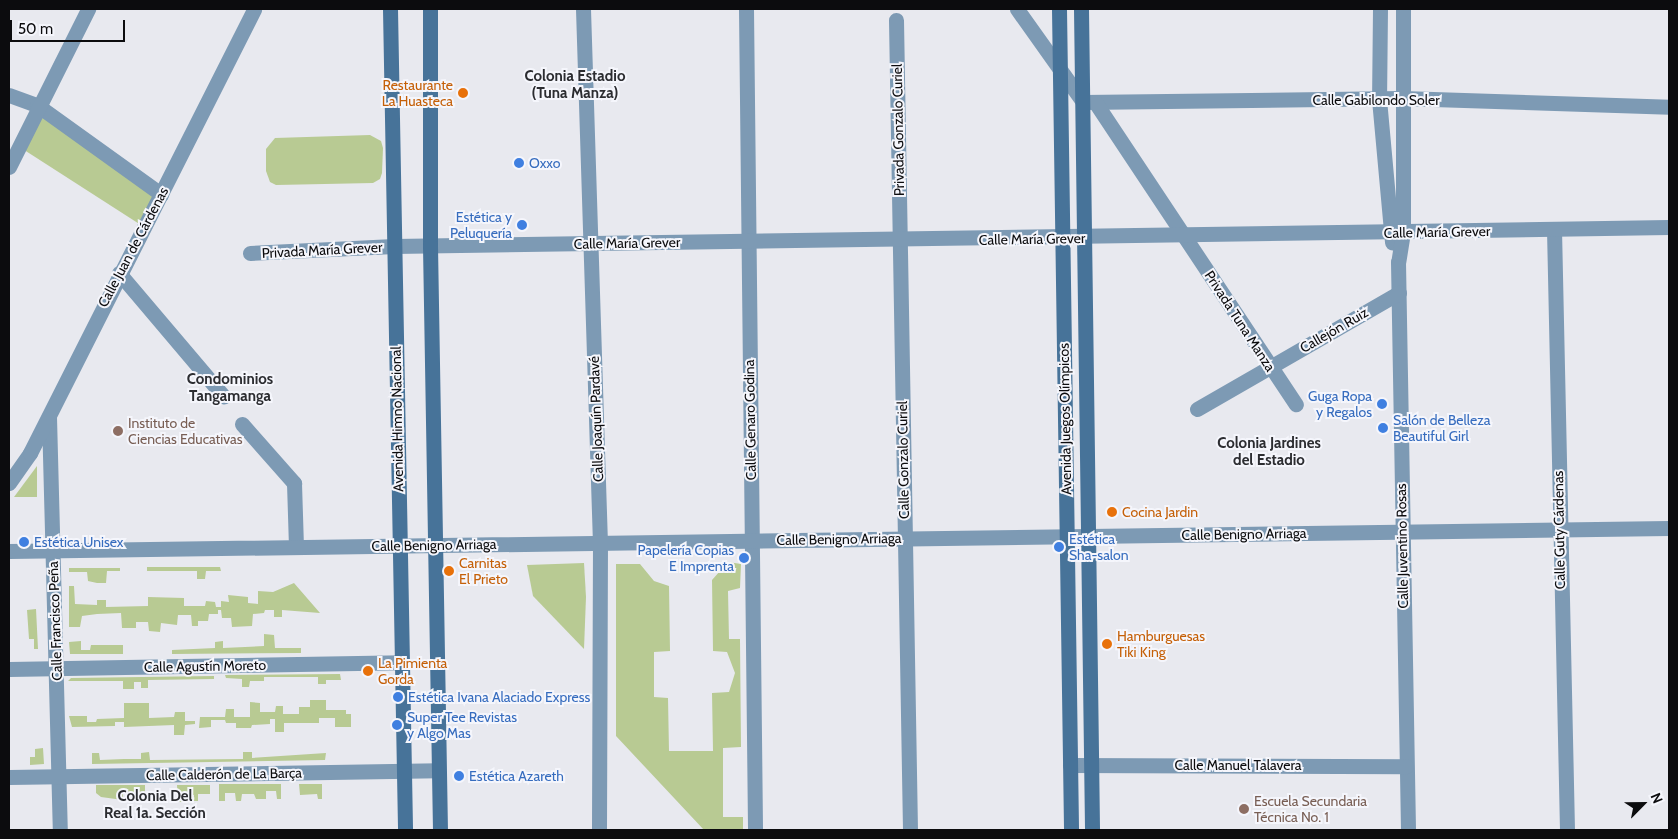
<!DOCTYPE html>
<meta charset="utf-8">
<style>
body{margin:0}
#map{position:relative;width:1678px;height:839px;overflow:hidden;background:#e8e9ef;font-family:Cabin,sans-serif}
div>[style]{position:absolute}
.green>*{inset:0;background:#b8ca93}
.street>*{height:15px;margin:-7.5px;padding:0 7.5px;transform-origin:7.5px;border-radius:7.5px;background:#7d9ab4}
.secondary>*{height:15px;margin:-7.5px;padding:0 7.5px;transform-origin:7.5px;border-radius:7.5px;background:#477399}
.dots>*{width:14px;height:14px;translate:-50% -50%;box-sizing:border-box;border:2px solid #f5f6fc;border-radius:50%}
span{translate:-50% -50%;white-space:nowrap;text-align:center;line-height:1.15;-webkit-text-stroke:4px #f5f6fc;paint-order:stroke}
.food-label{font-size:14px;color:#c56008}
.right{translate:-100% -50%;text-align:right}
.left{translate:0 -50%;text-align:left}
.street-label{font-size:14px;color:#0c0c0e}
.shop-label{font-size:14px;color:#366cbe}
.education-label{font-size:14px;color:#785e54}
.neighbourhood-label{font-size:15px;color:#2c2d31;font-weight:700}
.frame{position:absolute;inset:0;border:10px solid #0c0c0e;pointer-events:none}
.north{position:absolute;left:1618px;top:779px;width:50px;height:50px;-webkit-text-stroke:4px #f5f6fc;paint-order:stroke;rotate:67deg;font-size:14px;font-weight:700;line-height:20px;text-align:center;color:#0c0c0e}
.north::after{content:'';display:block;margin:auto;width:18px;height:22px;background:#0c0c0e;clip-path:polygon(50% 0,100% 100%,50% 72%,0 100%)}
.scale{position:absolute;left:10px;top:20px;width:115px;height:22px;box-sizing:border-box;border:2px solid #0c0c0e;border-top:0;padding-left:6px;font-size:15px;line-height:18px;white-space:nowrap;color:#0c0c0e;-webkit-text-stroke:4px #f5f6fc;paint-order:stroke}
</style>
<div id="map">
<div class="green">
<i style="clip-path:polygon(37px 105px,161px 194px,144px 227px,18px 146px)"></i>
<i style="clip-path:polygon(370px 135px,381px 141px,383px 148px,382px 173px,380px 179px,373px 183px,276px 185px,270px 182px,266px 171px,266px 149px,275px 138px)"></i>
<i style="clip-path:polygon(37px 466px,37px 497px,14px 497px)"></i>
<i style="clip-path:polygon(728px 562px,741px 564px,740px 588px,728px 591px,729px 639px,740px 639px,741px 747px,723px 748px,723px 817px,743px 817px,743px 830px,704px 830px,616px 736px,616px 564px,640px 564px,654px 581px,669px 586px,670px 651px,654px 652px,654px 697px,668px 698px,669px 751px,713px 751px,712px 693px,729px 692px,735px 673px,727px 652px,713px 651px,712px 580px)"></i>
<i style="clip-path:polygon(584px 563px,586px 597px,584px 649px,533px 596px,527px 565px)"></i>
<i style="clip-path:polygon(147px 567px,220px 567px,221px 571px,206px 571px,205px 579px,197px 579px,197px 571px,147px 571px)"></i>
<i style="clip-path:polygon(69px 568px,120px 568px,120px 571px,107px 571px,106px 583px,97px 583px,88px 581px,87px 572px,69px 572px)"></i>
<i style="clip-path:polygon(294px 583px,320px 613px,282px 610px,282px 617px,274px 617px,274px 610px,265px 610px,264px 613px,253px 614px,252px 626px,232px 627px,231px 618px,222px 618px,221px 610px,218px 610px,218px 614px,209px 614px,208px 621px,198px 621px,198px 626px,192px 626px,191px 615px,178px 615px,177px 625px,161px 623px,160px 632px,149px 631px,148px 622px,136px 622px,136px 628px,122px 628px,121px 613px,97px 614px,82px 616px,80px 627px,69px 627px,69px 586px,74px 586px,75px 604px,97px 605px,97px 600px,106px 600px,106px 607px,148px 606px,148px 597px,184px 598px,184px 606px,205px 606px,206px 601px,215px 602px,216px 607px,221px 607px,221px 601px,229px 602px,228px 595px,248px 597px,248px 603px,258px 604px,258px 591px,273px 592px)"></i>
<i style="clip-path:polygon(36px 609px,38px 649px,34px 649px,34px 639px,29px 639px,27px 610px)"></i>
<i style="clip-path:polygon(264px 634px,274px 635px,275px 648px,301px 648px,301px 653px,172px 654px,172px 650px,215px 648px,215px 642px,223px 641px,223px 648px,264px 646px)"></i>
<i style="clip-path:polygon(81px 641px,81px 650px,90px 650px,91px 645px,123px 645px,123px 654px,70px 654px,69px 642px)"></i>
<i style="clip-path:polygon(340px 674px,341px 680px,326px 680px,326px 684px,318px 684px,318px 677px,264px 677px,264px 681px,250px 681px,249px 687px,242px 687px,242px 679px,226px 678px,225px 675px)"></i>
<i style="clip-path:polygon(214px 676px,214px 679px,148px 680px,148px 688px,141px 688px,141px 682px,134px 682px,134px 689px,123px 689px,123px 681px,68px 681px,71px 678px)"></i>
<i style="clip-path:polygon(310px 700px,326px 700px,326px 710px,346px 710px,346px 714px,351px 714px,351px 727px,335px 727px,335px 718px,319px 718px,319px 723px,284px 723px,284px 732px,275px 732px,275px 719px,270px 719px,270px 724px,252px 725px,251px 728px,236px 728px,236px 723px,226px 723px,225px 720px,211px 720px,211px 727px,199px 728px,200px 717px,225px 717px,226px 709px,234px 709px,234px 717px,250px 717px,250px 702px,260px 703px,260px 712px,275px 712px,276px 706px,283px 706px,283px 714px,299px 714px,299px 707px,310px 707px)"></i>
<i style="clip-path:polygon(124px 703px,149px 703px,149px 718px,174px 717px,175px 712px,185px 712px,185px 721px,195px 721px,195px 724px,185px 725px,184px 735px,174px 735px,174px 725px,124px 727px,124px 722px,115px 722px,115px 726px,72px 727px,69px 716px,87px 716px,87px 722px,96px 722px,97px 719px,124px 718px)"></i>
<i style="clip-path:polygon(43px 748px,44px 764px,30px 765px,30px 757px,35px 757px,35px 749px)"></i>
<i style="clip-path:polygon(149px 752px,150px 760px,243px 759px,243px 752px,252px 752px,252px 758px,326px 753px,325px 760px,92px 764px,92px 753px,99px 753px,100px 760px,124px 759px,141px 759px,141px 753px)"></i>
<i style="clip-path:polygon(219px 784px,281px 784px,281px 799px,277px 799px,276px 791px,266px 791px,266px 799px,256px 799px,254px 794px,242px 794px,241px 801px,236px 801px,235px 793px,225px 793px,225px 801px,219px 801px)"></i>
<i style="clip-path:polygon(299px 784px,322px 784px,322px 799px,318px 799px,317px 794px,300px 795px)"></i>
<i style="clip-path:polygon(96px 785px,145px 785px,145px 798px,132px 798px,131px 792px,123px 792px,123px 800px,101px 797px,96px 793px)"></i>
<i style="clip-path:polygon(177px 785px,210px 785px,210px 794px,198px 794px,198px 801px,194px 801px,194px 795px,183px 795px,182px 802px,178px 802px)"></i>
</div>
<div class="street">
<i style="left:583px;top:9px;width:534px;rotate:88.18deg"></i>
<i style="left:600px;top:543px;width:287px;rotate:90.2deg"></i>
<i style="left:746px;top:9px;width:821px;rotate:89.37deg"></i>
<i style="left:1017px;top:9px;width:114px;rotate:54.6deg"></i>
<i style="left:1083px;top:102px;width:319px;rotate:-0.7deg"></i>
<i style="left:1402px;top:98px;width:267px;rotate:1.9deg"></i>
<i style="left:1380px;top:9px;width:90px;rotate:90.6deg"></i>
<i style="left:1379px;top:99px;width:144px;rotate:84.8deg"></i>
<i style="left:1403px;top:9px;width:223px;rotate:90deg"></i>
<i style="left:1403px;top:232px;width:30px;rotate:99deg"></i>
<i style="left:1398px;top:262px;width:568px;rotate:88.99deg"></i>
<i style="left:896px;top:20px;width:810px;rotate:89.01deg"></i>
<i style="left:9px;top:95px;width:30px;rotate:20deg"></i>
<i style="left:37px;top:105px;width:153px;rotate:35.7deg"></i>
<i style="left:1095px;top:102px;width:363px;rotate:56.4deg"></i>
<i style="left:9px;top:167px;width:177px;rotate:-63.4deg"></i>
<i style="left:1554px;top:229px;width:601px;rotate:88.76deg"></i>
<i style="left:250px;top:253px;width:144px;rotate:-2.8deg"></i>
<i style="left:394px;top:246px;width:1275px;rotate:-0.85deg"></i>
<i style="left:119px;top:273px;width:162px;rotate:49.7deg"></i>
<i style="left:1197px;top:409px;width:233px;rotate:-29.9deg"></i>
<i style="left:49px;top:417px;width:413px;rotate:88.5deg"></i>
<i style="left:242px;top:424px;width:79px;rotate:48.6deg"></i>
<i style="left:294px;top:483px;width:64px;rotate:88.2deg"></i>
<i style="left:9px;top:483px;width:37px;rotate:-55deg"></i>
<i style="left:30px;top:453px;width:497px;rotate:-63.2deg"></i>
<i style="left:9px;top:551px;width:1660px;rotate:-0.79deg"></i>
<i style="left:9px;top:669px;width:393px;rotate:-1deg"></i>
<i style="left:1070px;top:765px;width:336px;rotate:0.2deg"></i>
<i style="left:9px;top:777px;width:429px;rotate:-0.9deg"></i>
</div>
<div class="secondary">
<i style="left:390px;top:9px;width:821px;rotate:88.95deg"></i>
<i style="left:430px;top:9px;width:237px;rotate:90deg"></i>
<i style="left:430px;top:246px;width:584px;rotate:89.02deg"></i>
<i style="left:1059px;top:9px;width:821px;rotate:89.16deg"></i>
<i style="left:1081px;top:9px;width:821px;rotate:89.23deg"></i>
</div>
<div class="dots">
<i style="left:463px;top:93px;background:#e8710a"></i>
<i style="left:519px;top:163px;background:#3f7fe0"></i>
<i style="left:522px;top:225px;background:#3f7fe0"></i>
<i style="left:1382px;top:404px;background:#3f7fe0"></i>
<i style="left:1383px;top:428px;background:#3f7fe0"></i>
<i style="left:118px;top:431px;background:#8d6e63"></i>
<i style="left:1112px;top:512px;background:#e8710a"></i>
<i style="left:24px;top:542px;background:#3f7fe0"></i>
<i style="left:1059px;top:547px;background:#3f7fe0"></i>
<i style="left:744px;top:558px;background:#3f7fe0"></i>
<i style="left:449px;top:571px;background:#e8710a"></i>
<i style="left:1107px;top:644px;background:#e8710a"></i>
<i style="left:368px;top:671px;background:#e8710a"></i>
<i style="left:398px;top:697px;background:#3f7fe0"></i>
<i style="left:397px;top:725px;background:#3f7fe0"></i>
<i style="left:459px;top:776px;background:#3f7fe0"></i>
<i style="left:1244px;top:809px;background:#8d6e63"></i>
</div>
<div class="food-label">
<span class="right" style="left:453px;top:93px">Restaurante<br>La Huasteca</span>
<span class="left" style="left:1122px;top:512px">Cocina Jardin</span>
<span class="left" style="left:459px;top:571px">Carnitas<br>El Prieto</span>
<span class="left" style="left:1117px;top:644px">Hamburguesas<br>Tiki King</span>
<span class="left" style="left:378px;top:671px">La Pimienta<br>Gorda</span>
</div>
<div class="street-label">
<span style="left:1376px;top:100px">Calle Gabilondo Soler</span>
<span style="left:898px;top:130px;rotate:-91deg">Privada Gonzalo Curiel</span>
<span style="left:1437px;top:232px;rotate:-1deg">Calle María Grever</span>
<span style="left:1032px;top:239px;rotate:-1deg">Calle María Grever</span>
<span style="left:627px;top:243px;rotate:-1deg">Calle María Grever</span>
<span style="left:133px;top:247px;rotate:-62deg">Calle Juan de Cárdenas</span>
<span style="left:322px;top:250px;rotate:-3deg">Privada María Grever</span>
<span style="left:1240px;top:321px;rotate:57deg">Privada Tuna Manza</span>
<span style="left:1334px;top:330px;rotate:-30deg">Callejón Ruiz</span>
<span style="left:397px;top:419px;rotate:-91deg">Avenida Himno Nacional</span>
<span style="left:596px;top:419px;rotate:-92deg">Calle Joaquín Pardavé</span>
<span style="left:1065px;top:419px;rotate:-91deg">Avenida Juegos Olímpicos</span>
<span style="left:750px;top:420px;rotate:-91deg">Calle Genaro Godina</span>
<span style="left:903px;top:460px;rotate:-91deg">Calle Gonzalo Curiel</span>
<span style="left:1559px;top:530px;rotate:-91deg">Calle Guty Cárdenas</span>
<span style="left:1244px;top:534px;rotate:-1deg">Calle Benigno Arriaga</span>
<span style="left:839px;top:539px;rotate:-1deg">Calle Benigno Arriaga</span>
<span style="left:434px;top:545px;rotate:-1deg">Calle Benigno Arriaga</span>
<span style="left:1402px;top:546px;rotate:-91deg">Calle Juventino Rosas</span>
<span style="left:55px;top:621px;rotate:-92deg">Calle Francisco Peña</span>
<span style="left:205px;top:666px;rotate:-1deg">Calle Agustín Moreto</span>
<span style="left:1238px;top:765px">Calle Manuel Talavera</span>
<span style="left:224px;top:774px;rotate:-1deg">Calle Calderón de La Barça</span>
</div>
<div class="shop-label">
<span class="left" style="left:529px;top:163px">Oxxo</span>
<span class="right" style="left:512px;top:225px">Estética y<br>Peluquería</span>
<span class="right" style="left:1372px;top:404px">Guga Ropa<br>y Regalos</span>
<span class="left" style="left:1393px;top:428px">Salón de Belleza<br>Beautiful Girl</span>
<span class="left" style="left:1069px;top:547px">Estética<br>Sha-salon</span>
<span class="left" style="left:34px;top:542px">Estética Unisex</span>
<span class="right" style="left:734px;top:558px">Papelería Copias<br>E Imprenta</span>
<span class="left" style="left:408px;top:697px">Estética Ivana Alaciado Express</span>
<span class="left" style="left:407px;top:725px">Super Tee Revistas<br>y Algo Mas</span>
<span class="left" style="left:469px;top:776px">Estética Azareth</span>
</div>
<div class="education-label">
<span class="left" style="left:128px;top:431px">Instituto de<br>Ciencias Educativas</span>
<span class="left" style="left:1254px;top:809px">Escuela Secundaria<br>Técnica No. 1</span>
</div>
<div class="neighbourhood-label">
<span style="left:575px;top:85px">Colonia Estadio<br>(Tuna Manza)</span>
<span style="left:230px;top:388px">Condominios<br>Tangamanga</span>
<span style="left:1269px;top:452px">Colonia Jardines<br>del Estadio</span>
<span style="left:155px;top:805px">Colonia Del<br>Real 1a. Sección</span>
</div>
<div class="frame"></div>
<div class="north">N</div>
<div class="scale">50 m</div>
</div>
